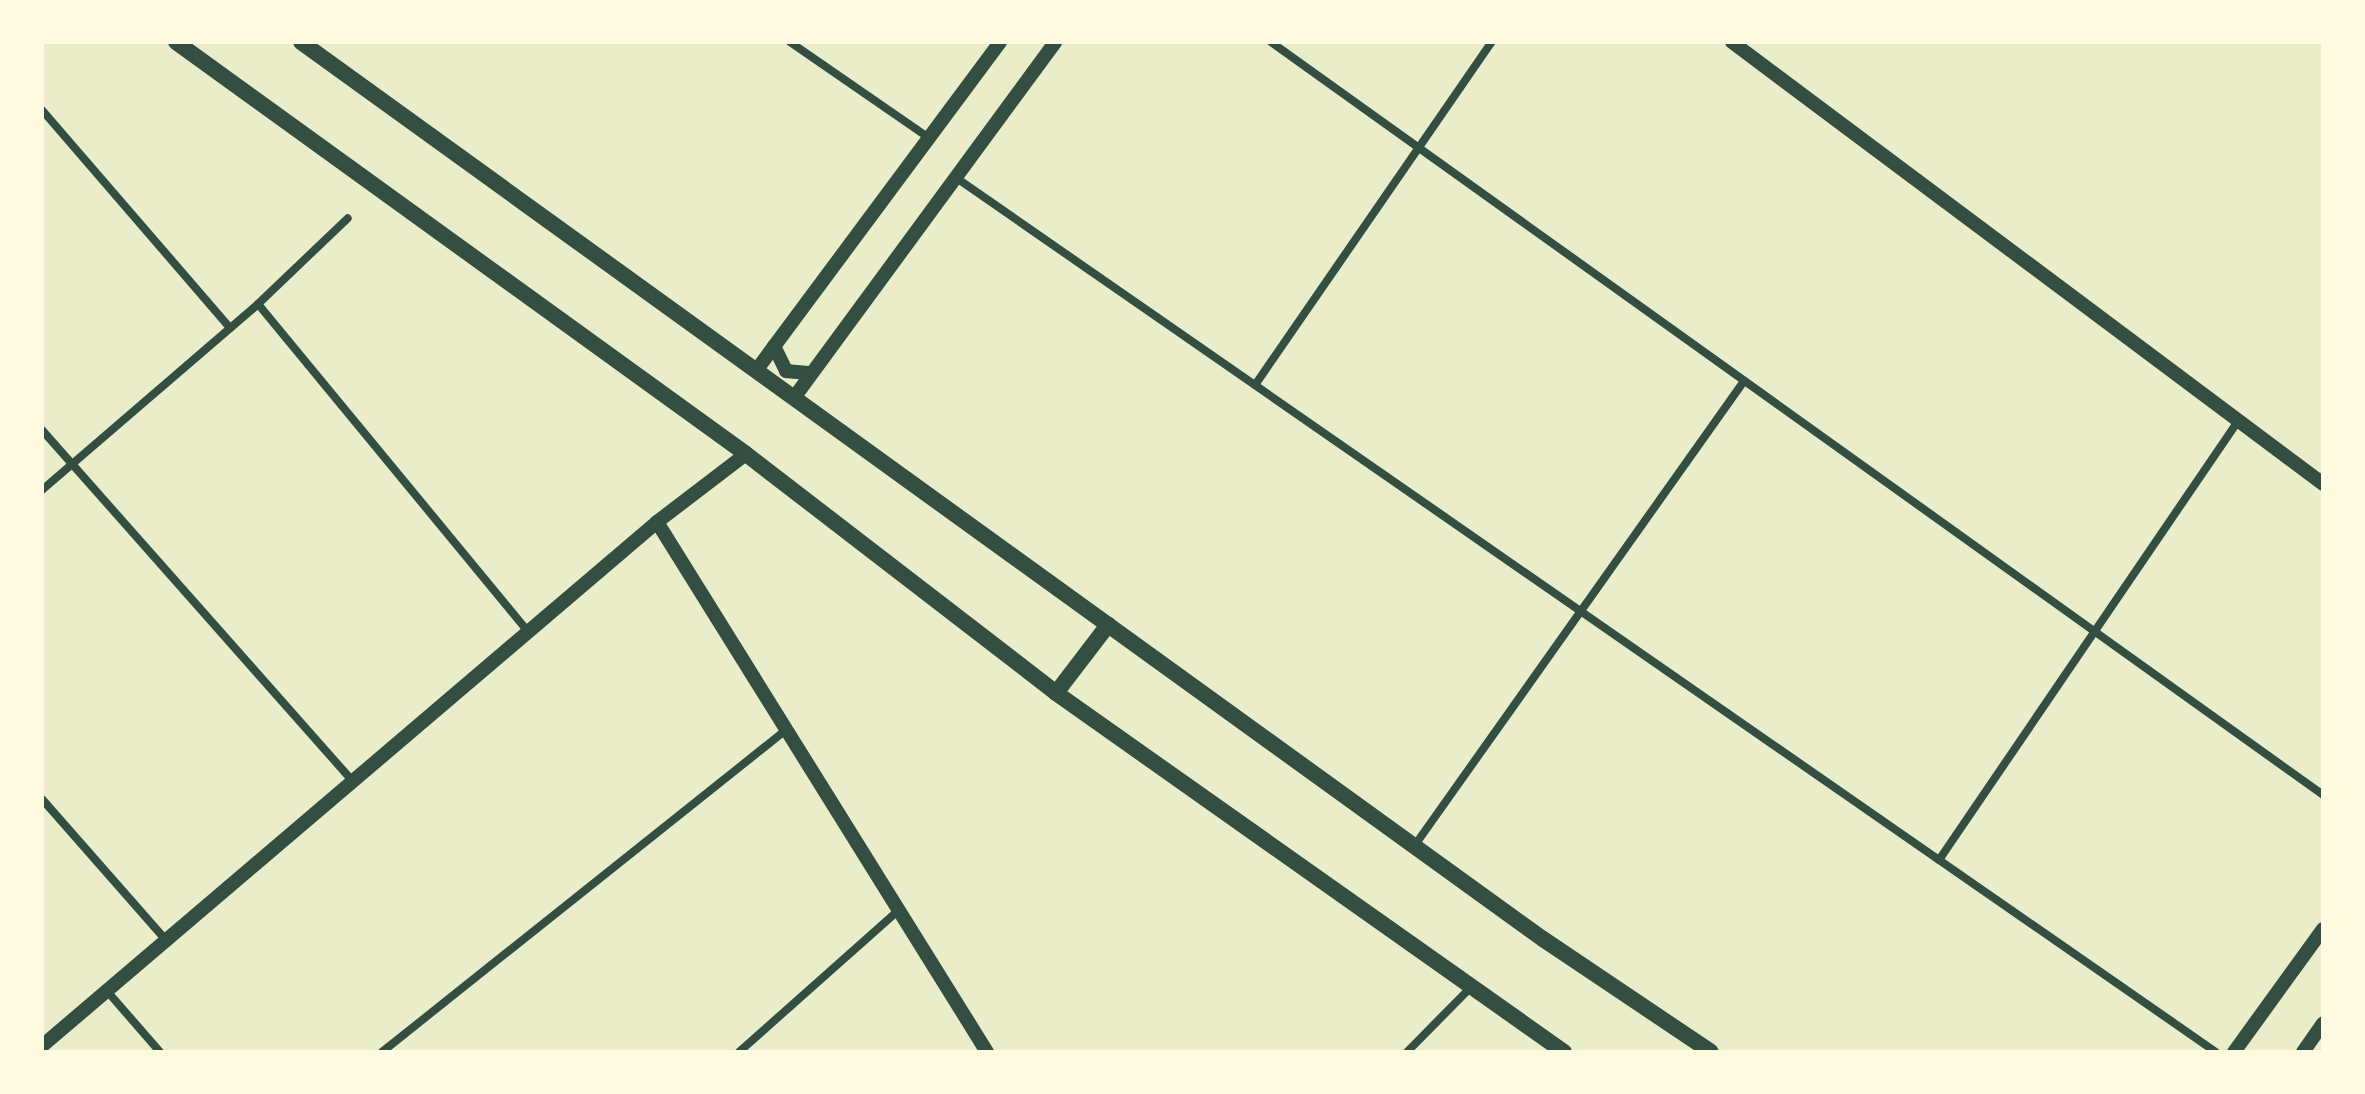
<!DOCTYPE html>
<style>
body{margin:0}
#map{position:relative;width:2365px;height:1094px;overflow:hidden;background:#e9edc9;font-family:Figtree,sans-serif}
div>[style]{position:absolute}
.minor>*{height:8px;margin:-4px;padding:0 4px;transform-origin:4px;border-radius:4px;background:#344e41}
.tertiary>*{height:14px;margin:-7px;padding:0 7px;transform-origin:7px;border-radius:7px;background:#344e41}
.secondary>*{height:16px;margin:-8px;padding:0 8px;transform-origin:8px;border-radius:8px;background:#344e41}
span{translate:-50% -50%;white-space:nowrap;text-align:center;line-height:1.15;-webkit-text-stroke:6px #fefae0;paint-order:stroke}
.frame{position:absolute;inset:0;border:44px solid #fefae0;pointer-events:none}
</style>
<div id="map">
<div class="minor">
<i style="left:790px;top:42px;width:169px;rotate:34.6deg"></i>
<i style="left:1271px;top:42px;width:1294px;rotate:35.59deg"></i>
<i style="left:42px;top:110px;width:288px;rotate:49.2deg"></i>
<i style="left:955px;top:177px;width:1535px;rotate:34.76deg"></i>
<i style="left:258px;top:304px;width:425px;rotate:50.5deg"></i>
<i style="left:1255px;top:385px;width:417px;rotate:-55.4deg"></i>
<i style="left:42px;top:430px;width:468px;rotate:48.5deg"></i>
<i style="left:42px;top:490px;width:285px;rotate:-40.7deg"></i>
<i style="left:258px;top:304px;width:124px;rotate:-43.7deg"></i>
<i style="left:42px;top:799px;width:188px;rotate:48.7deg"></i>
<i style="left:1415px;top:845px;width:569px;rotate:-54.66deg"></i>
<i style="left:1939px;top:860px;width:531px;rotate:-55.74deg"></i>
<i style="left:107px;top:991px;width:81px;rotate:49deg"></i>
<i style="left:382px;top:1052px;width:517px;rotate:-38.56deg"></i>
<i style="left:739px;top:1052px;width:213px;rotate:-41.6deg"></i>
<i style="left:1407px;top:1052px;width:91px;rotate:-45.4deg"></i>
</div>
<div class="tertiary">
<i style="left:1732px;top:42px;width:738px;rotate:36.79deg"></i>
<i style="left:774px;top:346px;width:28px;rotate:64deg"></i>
<i style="left:786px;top:371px;width:25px;rotate:5deg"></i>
<i style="left:758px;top:368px;width:406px;rotate:-53.4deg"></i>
<i style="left:796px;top:395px;width:438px;rotate:-53.7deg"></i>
<i style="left:657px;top:522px;width:624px;rotate:58.09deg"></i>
<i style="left:42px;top:1046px;width:808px;rotate:-40.43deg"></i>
<i style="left:657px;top:522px;width:112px;rotate:-37.4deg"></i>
<i style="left:2234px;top:1052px;width:152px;rotate:-54.1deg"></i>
<i style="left:2303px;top:1052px;width:35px;rotate:-55deg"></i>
</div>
<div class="secondary">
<i style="left:176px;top:42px;width:703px;rotate:35.86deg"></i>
<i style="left:746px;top:454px;width:391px;rotate:37.6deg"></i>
<i style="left:1056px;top:693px;width:622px;rotate:35.25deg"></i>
<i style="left:301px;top:42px;width:1532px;rotate:35.84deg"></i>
<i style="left:1543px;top:939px;width:202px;rotate:33.9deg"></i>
<i style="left:1056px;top:693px;width:86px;rotate:-52.6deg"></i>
</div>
<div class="frame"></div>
</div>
